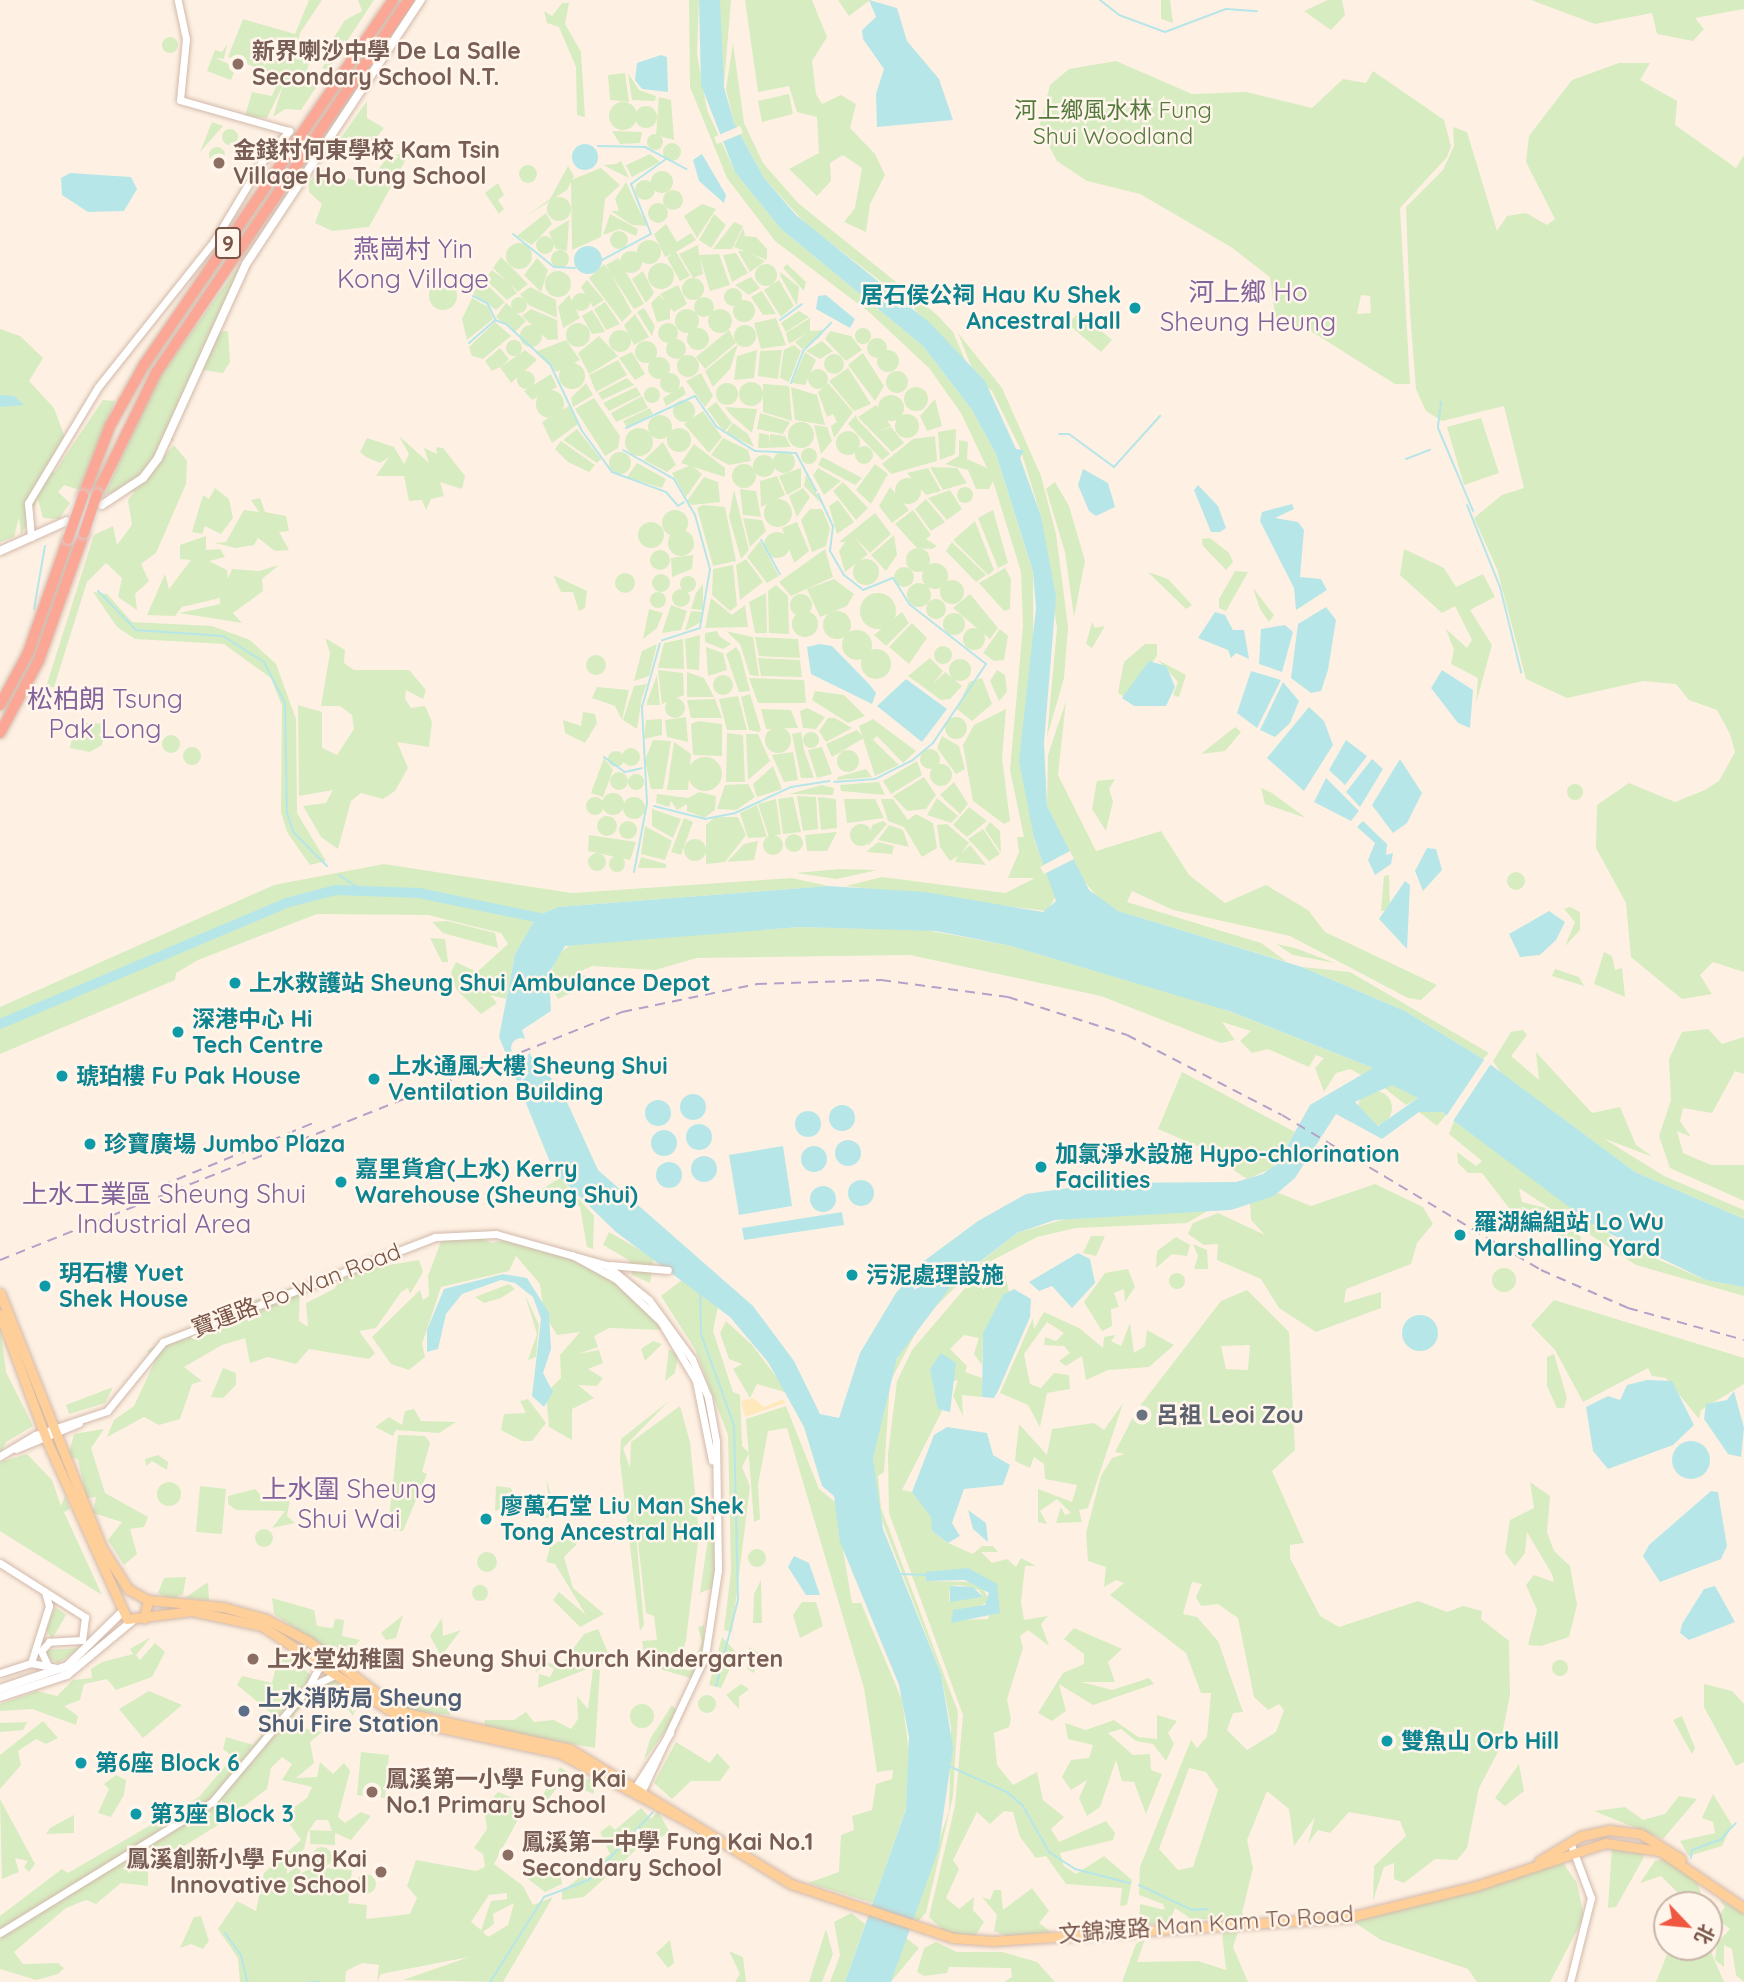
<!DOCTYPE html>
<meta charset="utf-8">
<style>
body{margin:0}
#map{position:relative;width:1744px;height:1982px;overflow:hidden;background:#fef1e3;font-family:Quicksand,"Noto Sans SC",sans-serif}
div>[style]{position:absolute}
.green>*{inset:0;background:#d7ecc1}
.round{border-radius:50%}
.sand>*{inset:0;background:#ffe9bc}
.water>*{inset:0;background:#b7e6e9}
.pier>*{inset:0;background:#fef1e3}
.stream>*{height:2px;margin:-1px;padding:0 1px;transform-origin:1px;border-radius:1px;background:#b7e6e9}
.river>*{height:10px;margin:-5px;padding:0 5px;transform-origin:5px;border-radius:5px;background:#b7e6e9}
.roads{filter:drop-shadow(0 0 2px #d2b9ab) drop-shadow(0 0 2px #d2b9ab)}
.tertiary>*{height:7px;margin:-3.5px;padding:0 3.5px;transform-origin:3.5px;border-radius:3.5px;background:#fff}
.secondary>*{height:8px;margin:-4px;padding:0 4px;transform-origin:4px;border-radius:4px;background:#fff}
.primary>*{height:9px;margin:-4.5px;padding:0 4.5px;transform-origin:4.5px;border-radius:4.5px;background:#ffcf99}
.motorway>*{height:10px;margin:-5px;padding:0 5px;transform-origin:5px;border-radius:5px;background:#fca796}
.rail>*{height:2px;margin-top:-1px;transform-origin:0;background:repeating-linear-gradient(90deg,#b2a1c8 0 10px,transparent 0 17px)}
.bridges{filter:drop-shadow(0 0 2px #d9cfcb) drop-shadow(0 0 2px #d9cfcb)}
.motorway-bridge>*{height:10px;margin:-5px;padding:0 5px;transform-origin:5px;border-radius:5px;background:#fca796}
.dots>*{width:19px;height:19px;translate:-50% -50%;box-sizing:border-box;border:4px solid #fff5eb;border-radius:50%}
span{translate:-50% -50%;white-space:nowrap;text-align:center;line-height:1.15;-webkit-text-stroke:5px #fff5eb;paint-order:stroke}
.shield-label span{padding:2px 5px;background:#fff5eb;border:2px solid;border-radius:5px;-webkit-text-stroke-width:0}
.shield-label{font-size:21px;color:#785447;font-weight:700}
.education-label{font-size:23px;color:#785e54;font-weight:700}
.left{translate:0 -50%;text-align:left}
.right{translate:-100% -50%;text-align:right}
.park-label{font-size:23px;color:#54793c}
.culture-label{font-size:23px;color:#0d838f;font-weight:700}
.street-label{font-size:23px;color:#785447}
.worship-label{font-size:23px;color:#5b616d;font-weight:700}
.service-label{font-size:23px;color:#4e5e75;font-weight:700}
.quarter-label{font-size:26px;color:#83629c}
.north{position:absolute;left:1653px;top:1891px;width:70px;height:70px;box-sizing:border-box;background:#fff5eb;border:2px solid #c9b5a9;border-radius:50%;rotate:116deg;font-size:19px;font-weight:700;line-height:28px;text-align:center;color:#785447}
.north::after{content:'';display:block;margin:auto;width:24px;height:32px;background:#ef5741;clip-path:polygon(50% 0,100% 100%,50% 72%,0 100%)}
</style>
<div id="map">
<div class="green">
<i style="clip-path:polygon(309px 0,322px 0,300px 33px,294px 57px,309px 63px,305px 79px,312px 81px,315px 71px,325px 74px,301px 110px,285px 109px,273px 117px,283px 85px,267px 118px,245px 116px,252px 92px,272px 96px,277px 84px,271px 73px,228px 57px,243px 19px,295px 34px)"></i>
<i style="clip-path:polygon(358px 0,374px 0,328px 70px,322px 68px,328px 58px,323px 54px,345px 20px,362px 11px)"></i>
<i style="clip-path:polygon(689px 0,699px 0,697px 54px,707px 110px,735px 172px,780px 228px,923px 346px,972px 410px,996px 454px,1033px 573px,1034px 840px,1056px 896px,1047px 911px,846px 886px,882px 877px,1005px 893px,1035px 878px,1008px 878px,1019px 852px,1017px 837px,1024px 837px,1010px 770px,1023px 626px,1021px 572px,993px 481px,989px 489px,976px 489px,968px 470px,945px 464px,959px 456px,959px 440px,968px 442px,967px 459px,987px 468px,961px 413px,929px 368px,869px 312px,775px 241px,727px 178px,690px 87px)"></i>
<i style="clip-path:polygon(720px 0,731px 0,724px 85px,720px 57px)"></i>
<i style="clip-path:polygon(745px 0,812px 0,827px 37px,812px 61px,816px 94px,822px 104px,841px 95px,856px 104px,850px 128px,875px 154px,885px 175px,870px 204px,866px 232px,844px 222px,855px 208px,862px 168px,843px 155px,830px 163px,831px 181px,817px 196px,789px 169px,819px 153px,817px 117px,797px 112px,789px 86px,758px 92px)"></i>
<i style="clip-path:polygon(838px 0,870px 0,849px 16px)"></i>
<i style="clip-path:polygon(1161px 0,1170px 0,1173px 23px,1161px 19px)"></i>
<i style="clip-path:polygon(1328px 0,1342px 0,1345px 15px,1331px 30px,1304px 11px)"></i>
<i style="clip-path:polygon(1531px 0,1744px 0,1744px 9px,1695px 18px,1704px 29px,1693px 41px,1657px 34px,1652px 13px,1595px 24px)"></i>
<i style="clip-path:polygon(562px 3px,569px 3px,565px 24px,581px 52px,585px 117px,577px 115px,576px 67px,559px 27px,547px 23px,544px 11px,552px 16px)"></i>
<i class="round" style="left:162px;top:37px;width:16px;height:16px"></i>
<i style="clip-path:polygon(733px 43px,744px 123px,763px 163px,798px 203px,937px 315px,953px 332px,968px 367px,909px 303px,806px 224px,764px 178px,734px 123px,726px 89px)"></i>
<i style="clip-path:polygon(227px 44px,224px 59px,215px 58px,236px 67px,231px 80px,207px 71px,215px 50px,222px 52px)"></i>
<i style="clip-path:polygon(evenodd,1116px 61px,1192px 94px,1246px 92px,1312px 108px,1343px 79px,1366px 83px,1373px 71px,1444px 120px,1451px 146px,1447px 157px,1400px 208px,1410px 384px,1395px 384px,1309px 330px,1276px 322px,1270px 277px,1231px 247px,1140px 194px,1087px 181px,1057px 161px,1039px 128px,1050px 85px,1069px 69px,1116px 61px,1361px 295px,1370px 296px,1371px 313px,1357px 314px,1361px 295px)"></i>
<i style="clip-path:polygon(1619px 63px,1650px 63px,1640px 80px,1677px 101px,1675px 125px,1736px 168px,1744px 155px,1744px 972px,1713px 962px,1700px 975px,1712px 994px,1682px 999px,1631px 957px,1626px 903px,1596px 848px,1597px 805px,1629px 783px,1675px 802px,1705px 790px,1719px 781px,1735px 752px,1730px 734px,1717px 710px,1689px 700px,1676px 684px,1643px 681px,1567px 698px,1526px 679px,1497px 569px,1474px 518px,1502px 495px,1524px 488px,1504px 406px,1442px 421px,1426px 411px,1416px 389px,1410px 312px,1406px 207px,1443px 170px,1454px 146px,1453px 127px,1467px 132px,1497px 231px,1507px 216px,1526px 213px,1547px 225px,1555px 219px,1526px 162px,1529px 136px,1572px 80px)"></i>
<i style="clip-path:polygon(625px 73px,629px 102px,610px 100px,608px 75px)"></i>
<i style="clip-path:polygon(628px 73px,639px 90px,656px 96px,655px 101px,632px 100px)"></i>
<i style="clip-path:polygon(789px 94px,793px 114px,762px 122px,758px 101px)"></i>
<i style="clip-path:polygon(659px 97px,671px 100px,674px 140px,656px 135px)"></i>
<i style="clip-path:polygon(367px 101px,367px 118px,384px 128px,360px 158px,330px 153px)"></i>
<i class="round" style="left:609px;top:102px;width:28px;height:28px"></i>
<i class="round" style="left:635px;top:106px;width:22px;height:22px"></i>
<i style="clip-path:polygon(212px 122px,223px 126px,200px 152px)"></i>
<i class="round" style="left:222px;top:129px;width:16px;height:16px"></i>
<i style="clip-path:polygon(612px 131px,642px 132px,640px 143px,620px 144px)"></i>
<i class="round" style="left:647px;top:134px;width:16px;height:16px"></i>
<i class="round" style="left:663px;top:143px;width:18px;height:18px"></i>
<i class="round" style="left:209px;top:147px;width:16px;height:16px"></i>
<i style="clip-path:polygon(410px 152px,369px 227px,332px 231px,315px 223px,322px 204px,309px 192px,309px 183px,319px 169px,366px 184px,389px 156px)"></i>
<i style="clip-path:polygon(650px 154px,660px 162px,632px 177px,626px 165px)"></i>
<i style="clip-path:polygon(621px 161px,629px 178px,603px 165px,616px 164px)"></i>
<i class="round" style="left:519px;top:165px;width:18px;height:18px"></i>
<i style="clip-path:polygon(568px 166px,574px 176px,567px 190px,525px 217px,550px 199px)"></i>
<i style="clip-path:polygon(601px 168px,620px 185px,605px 199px,601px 237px,572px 250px,571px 180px)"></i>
<i class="round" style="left:651px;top:171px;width:22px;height:22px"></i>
<i class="round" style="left:635px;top:180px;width:20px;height:20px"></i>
<i style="clip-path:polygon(626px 182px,639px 210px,648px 226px,632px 225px,611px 211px,619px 211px,615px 199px)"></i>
<i style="clip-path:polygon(498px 183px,504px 195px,498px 200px,504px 209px,499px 214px,485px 193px)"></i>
<i class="round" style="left:663px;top:190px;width:20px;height:20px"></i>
<i class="round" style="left:547px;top:197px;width:24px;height:24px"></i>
<i class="round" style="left:648px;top:203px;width:20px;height:20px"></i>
<i style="clip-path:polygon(702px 204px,716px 209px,697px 238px,684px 216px)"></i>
<i style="clip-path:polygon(546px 213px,552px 224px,532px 245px,517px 236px)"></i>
<i style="clip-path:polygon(610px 214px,638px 229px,636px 236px,620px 229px,603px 235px)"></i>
<i style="clip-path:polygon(714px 214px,726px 225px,711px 248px,699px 240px)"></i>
<i style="clip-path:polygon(569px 220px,567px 251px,556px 249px,549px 232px)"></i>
<i style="clip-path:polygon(734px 222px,743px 226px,732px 249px,713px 249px)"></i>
<i style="clip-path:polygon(666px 224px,677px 242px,691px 233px,696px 240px,676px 252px,690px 276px,680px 281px,667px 258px,672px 254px,665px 257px,654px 234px)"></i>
<i style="clip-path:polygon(743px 228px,745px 236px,756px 237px,767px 249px,767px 260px,734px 247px)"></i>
<i class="round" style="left:610px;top:231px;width:18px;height:18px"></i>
<i class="round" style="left:536px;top:236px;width:18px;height:18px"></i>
<i class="round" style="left:637px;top:240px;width:24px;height:24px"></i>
<i class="round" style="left:506px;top:243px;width:26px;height:26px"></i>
<i style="clip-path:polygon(698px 245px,699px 255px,719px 254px,730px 285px,710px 291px,700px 258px,703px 274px,693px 278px,679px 254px)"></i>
<i class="round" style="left:551px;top:250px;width:18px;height:18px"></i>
<i style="clip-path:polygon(738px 251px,746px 251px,765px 261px,750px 272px)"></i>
<i class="round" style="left:620px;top:251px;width:22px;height:22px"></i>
<i style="clip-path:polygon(736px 253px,748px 273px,732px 282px,723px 255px)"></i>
<i style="clip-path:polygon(501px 257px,528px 284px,518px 292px,493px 268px)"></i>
<i style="clip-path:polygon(537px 258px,548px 270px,541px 292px,524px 275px)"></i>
<i style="clip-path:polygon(618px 258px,644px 304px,634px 309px,611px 274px,632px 312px,622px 322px,589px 278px,604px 264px,611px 273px,606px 265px)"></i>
<i style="clip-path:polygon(244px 259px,171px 429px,174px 441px,168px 439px,135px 492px,105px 494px,157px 380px)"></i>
<i class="round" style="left:648px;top:263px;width:26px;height:26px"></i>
<i style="clip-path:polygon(787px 264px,806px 282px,804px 291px,783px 268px)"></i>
<i class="round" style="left:755px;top:264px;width:22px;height:22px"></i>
<i style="clip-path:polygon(492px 270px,508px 282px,517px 293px,507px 300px,485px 279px)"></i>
<i class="round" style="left:545px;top:271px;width:26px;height:26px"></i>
<i style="clip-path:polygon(643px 271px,654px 293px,646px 303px,632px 279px)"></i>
<i style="clip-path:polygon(780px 272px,799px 287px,797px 306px,781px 277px)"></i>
<i style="clip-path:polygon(751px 277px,760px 288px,749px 295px,735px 285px)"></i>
<i class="round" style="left:682px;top:278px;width:22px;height:22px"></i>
<i style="clip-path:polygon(482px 280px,505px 302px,496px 310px,473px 294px)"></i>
<i style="clip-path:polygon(587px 280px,604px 300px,593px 307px,581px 287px)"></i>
<i style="clip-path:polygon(779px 280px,794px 306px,781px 317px,764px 290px)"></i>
<i class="round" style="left:429px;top:282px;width:28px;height:28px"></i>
<i style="clip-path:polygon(678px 285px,687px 304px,674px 312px,670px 308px,670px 319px,657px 322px,651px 303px,659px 295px,666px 302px,660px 294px)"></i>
<i style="clip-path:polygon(530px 287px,556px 300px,557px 318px,529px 305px,520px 294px)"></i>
<i class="round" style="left:724px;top:288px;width:18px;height:18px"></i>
<i style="clip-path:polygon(762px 291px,776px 314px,763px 315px,751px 297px)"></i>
<i class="round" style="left:572px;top:293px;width:18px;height:18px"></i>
<i style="clip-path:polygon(569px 295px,580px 318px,563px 328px,558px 307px)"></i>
<i class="round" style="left:694px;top:297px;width:20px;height:20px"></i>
<i class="round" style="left:511px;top:297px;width:16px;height:16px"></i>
<i style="clip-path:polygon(472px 298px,488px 307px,493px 319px,467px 340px,462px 319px)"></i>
<i class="round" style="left:733px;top:300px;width:22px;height:22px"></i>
<i style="clip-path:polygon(605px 302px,620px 324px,606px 330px,594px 309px)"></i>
<i style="clip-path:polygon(506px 303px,526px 321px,515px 332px,496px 317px)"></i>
<i style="clip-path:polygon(644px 308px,655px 326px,652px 336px,637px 312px)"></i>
<i class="round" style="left:675px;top:309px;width:24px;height:24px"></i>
<i style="clip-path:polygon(531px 309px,557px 320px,558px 339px,548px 340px,522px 316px)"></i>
<i class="round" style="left:708px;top:309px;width:24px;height:24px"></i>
<i style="clip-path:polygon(592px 310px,599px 321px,605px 332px,592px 334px,582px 316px)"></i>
<i style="clip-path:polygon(799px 311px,809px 317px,786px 332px,781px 323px)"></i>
<i style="clip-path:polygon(1079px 312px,1112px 340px,1101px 352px,1068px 324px)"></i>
<i style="clip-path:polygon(635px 314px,649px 337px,634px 345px,624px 325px)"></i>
<i style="clip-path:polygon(776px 318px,786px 345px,761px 349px,754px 323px)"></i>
<i style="clip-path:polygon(810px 318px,810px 331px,825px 330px,819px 338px,802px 349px,795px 342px,808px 332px,789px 344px,786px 333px)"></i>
<i style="clip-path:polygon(495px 322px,511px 336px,483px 359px,472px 356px,469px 347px)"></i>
<i class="round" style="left:566px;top:323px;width:24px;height:24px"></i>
<i class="round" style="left:658px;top:323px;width:20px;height:20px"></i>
<i class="round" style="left:734px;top:325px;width:22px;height:22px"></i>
<i class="round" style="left:520px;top:325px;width:22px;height:22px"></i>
<i class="round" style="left:687px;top:328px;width:22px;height:22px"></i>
<i class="round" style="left:855px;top:328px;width:16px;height:16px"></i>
<i style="clip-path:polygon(0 329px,20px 336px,43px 358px,29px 381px,54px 408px,65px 438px,49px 466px,54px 473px,103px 400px,115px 401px,79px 490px,64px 485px,58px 492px,70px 503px,59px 519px,43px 518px,38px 499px,21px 536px,19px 517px,14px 537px,0 542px)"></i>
<i class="round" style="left:609px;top:330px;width:22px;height:22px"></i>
<i style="clip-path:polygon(729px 330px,736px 343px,705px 369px,696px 357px)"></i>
<i style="clip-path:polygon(228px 331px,230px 362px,223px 373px,203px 370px,216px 332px)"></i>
<i style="clip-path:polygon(830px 331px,851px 336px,862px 350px,846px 361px,825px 339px)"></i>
<i style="clip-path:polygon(958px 333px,1002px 388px,1041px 476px,1056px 534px,1068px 627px,1064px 678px,1047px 737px,1057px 628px,1041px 516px,1020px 448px,992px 391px,975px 376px)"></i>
<i style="clip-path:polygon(599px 336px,618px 356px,589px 374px,578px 353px)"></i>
<i class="round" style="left:867px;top:338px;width:20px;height:20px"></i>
<i class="round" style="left:666px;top:339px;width:20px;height:20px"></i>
<i class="round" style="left:506px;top:340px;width:16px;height:16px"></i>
<i style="clip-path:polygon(566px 340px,580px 360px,556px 372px,535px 352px)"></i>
<i style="clip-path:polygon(822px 341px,833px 351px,820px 359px,806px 351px)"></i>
<i class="round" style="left:635px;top:341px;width:22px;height:22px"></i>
<i style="clip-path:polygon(738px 344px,730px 369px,713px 387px,705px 371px)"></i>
<i style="clip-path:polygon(794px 345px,801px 351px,789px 382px,780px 378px,782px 361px,784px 350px)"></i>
<i style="clip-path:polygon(500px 348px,509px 359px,502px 366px,525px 350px,537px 360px,511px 383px,500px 367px,492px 371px,485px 361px)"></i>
<i style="clip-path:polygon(757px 350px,754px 378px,734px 380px,737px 356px)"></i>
<i style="clip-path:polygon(782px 350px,778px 379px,758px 376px,760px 351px)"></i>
<i class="round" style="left:877px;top:350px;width:22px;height:22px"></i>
<i style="clip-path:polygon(632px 352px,645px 374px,635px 380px,619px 358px)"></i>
<i style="clip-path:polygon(805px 352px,816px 360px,805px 385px,792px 383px)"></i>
<i style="clip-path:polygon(863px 353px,884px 386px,875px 401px,848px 365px)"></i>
<i class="round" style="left:824px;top:354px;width:20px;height:20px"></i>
<i class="round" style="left:677px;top:355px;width:22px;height:22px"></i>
<i class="round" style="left:648px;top:357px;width:22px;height:22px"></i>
<i style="clip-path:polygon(618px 360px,627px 375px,596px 392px,589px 375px)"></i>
<i class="round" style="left:559px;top:363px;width:26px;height:26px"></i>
<i style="clip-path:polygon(848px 368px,871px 404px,854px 411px,829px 381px)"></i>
<i class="round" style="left:808px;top:369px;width:20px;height:20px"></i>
<i class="round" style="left:517px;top:371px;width:18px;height:18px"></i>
<i class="round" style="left:886px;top:371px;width:22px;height:22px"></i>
<i class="round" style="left:660px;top:373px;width:20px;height:20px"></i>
<i style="clip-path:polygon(701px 373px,713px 396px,705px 407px,686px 381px)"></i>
<i style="clip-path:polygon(551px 374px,557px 387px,532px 400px,524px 391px)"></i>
<i style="clip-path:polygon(627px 378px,634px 385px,602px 400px,598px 393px)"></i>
<i class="round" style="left:739px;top:382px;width:24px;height:24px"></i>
<i style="clip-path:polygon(586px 383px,593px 395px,573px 407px,571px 398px)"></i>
<i style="clip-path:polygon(828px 383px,853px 412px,834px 438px,831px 426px,837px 422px,833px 414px,827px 417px,818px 392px)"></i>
<i class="round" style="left:716px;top:383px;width:22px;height:22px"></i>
<i style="clip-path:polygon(763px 384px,789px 386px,792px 421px,763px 412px)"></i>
<i style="clip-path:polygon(683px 386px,686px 394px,666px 406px,663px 398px)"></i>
<i class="round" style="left:904px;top:387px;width:24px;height:24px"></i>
<i style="clip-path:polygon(636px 387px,641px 395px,609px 411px,603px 403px)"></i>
<i style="clip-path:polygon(791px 387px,817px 395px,825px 425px,795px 420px)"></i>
<i class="round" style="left:644px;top:387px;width:16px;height:16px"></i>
<i class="round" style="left:536px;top:390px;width:28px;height:28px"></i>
<i class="round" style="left:878px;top:395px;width:26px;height:26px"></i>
<i style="clip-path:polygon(642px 396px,648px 408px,616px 422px,611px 413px)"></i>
<i style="clip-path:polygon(594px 398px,620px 436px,618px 448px,605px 456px,575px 409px)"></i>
<i style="clip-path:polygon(935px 399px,942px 426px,927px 431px,920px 416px)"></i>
<i class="round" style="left:673px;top:400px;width:22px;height:22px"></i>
<i style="clip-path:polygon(716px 402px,732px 423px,724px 432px,707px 409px)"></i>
<i style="clip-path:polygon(876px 405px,891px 426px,876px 433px,891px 427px,904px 443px,892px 452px,858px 417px)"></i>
<i style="clip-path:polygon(569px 406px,578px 424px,552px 443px,542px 422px)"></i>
<i style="clip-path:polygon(725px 407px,757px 409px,752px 433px,730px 414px)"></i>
<i style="clip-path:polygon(650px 408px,653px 414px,627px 427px,623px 421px)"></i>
<i style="clip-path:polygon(703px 411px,722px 437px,709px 453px,684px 424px)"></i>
<i style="clip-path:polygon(760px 413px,790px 422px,783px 434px,757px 429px)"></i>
<i class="round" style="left:895px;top:414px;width:24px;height:24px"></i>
<i style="clip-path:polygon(856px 415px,857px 419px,890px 454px,882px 460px,848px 424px)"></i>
<i class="round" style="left:648px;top:415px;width:24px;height:24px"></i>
<i style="clip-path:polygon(1481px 418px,1499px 473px,1464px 485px,1447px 427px)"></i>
<i class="round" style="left:788px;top:422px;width:26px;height:26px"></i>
<i style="clip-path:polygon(733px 423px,748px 434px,754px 447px,726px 433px)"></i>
<i style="clip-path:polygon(814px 425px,827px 427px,832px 441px,821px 454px)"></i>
<i class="round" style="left:667px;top:428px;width:24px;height:24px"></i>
<i class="round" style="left:625px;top:428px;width:28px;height:28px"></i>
<i style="clip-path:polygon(577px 429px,601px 459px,597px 463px,563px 440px)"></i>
<i style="clip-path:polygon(956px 429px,955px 454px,940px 460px,938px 432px)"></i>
<i class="round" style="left:836px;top:431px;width:24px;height:24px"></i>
<i style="clip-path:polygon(759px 433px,769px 435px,770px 447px,770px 434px,785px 436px,791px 447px,758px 448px)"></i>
<i style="clip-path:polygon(399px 436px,429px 463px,424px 448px,437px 454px,436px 447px,443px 448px,465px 476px,462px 489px,440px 482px,444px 496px,431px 499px,426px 510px,422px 500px,409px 501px,404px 476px,376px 476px,389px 457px,380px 463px,366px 457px,360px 452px,367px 438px,394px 447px,404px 464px,409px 454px)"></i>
<i style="clip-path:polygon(935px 436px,937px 461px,891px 474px,882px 464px,913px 439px)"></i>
<i style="clip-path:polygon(723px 438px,748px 450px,751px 461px,729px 465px,711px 455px)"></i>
<i style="clip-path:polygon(561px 441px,595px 465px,589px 472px,568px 462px,555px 449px)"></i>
<i style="clip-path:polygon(663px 442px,676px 465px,667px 472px,644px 460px)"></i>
<i style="clip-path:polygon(694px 444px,725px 468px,725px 477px,681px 463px)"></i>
<i style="clip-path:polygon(174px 445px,187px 461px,186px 484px,156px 553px,141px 564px,149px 581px,135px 594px,137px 610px,118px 597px,122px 578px,106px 563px,87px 582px,54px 687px,46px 687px,94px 535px,113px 526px,117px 545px,132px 525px,128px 500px)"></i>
<i class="round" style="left:855px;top:446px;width:18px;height:18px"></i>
<i class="round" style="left:801px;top:448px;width:16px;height:16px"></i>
<i class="round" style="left:773px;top:451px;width:22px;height:22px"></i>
<i class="round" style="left:609px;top:452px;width:22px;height:22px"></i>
<i class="round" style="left:753px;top:455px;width:22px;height:22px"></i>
<i style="clip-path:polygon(822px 457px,862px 478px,855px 485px,818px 465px)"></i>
<i style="clip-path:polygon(637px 463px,666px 479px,662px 488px,627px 477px)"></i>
<i class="round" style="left:732px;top:464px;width:24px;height:24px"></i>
<i style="clip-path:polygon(875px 464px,888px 474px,871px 504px,856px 490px)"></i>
<i style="clip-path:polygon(691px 465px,702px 474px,686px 497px,672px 473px)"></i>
<i style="clip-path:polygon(930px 467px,957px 468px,967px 483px,943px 490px)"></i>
<i style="clip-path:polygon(801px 468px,801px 487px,787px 495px,779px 476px)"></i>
<i style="clip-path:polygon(818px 468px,841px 481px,824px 495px,813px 475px)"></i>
<i style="clip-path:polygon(928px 468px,941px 491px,926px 495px,907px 473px)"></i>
<i style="clip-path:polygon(806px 474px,822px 504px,804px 486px)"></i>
<i style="clip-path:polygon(777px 476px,785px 495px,761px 507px,760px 481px)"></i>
<i style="clip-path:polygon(704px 477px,718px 482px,720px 502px,692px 505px,687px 501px)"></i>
<i class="round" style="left:895px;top:478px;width:26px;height:26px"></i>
<i style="clip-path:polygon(843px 482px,868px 508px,856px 520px,833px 491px)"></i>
<i style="clip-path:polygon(1055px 482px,1069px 506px,1085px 561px,1074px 617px,1065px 552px,1046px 489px)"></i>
<i class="round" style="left:957px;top:487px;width:16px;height:16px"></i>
<i style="clip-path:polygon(890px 487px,909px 510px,892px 523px,879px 506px)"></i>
<i style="clip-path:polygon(215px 488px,229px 499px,233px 518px,221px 534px,205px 526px,202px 534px,192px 532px,203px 495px,209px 499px)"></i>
<i style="clip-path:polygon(803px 488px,810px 497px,797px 517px,789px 496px)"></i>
<i style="clip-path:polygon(740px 489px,756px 491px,761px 517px,743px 515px)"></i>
<i style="clip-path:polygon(734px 490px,749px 550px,741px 559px,729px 517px)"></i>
<i style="clip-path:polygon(950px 490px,962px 509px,947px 520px,928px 498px)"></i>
<i style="clip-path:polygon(260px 498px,265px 512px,286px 516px,289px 531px,279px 532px,289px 550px,275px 551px,258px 538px,254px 545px,235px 548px,215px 543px,226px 542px,244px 510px,259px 512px,251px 500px)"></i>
<i class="round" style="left:764px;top:499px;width:28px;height:28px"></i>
<i style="clip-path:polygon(926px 499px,945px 522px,931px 531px,915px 509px)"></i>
<i style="clip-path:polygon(838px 500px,854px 522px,837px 534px,829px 506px)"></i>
<i style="clip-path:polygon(703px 505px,725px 507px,736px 561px,713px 566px,697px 508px)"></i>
<i style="clip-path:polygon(810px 509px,822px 509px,830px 528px,826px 546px,812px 552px,801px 520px)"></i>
<i style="clip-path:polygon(913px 510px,931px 535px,926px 539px,937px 546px,932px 549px,917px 548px,895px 524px)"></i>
<i style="clip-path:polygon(993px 510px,1008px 563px,998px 568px,978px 518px)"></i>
<i class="round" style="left:662px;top:510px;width:26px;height:26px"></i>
<i style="clip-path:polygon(875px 513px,891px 534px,870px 553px,854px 537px,868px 554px,845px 572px,839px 551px,845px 542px,839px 542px)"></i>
<i style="clip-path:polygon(743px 518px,762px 520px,766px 531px,750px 547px)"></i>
<i style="clip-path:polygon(975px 521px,994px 570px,988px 575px,953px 540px)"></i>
<i style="clip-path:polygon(797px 522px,809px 551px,794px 563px,782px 528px)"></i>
<i class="round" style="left:638px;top:522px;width:26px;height:26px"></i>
<i class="round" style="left:668px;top:530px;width:26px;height:26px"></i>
<i class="round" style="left:764px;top:532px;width:26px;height:26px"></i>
<i style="clip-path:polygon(894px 535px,897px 555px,886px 571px,871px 555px)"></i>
<i style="clip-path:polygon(206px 536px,206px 550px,220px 549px,225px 557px,209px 561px,227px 570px,228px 579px,232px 569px,259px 571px,279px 565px,262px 579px,263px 591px,233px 613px,242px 623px,179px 613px,220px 604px,220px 598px,182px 607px,175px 616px,147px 615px,165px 574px,169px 589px,191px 560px,180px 559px,180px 545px)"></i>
<i style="clip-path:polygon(1210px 538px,1229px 553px,1233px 562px,1226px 570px,1203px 546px,1202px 539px)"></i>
<i style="clip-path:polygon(760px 541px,779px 576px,767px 583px,747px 557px)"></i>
<i style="clip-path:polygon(952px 542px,986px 575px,976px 582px,946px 551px)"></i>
<i class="round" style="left:906px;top:548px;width:24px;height:24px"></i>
<i style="clip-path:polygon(825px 549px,833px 577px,791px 596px,779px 582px)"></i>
<i style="clip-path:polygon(1404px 549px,1444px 568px,1456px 587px,1483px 574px,1495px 597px,1470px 610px,1492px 645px,1476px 703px,1478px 678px,1451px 664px,1454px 650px,1446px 629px,1467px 648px,1472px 640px,1455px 606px,1442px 613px,1400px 575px)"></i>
<i class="round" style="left:650px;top:550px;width:20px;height:20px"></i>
<i style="clip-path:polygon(693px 555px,692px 569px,672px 577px,671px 558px)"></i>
<i class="round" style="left:853px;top:559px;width:26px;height:26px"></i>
<i style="clip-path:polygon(746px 559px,763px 582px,740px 600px,736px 565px)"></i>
<i class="round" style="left:922px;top:563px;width:26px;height:26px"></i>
<i style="clip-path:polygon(733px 565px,737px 606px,730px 611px,712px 595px,713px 569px)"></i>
<i class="round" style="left:894px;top:567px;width:20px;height:20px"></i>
<i style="clip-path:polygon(1005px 568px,1011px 579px,1010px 609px,1004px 611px,979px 583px)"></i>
<i style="clip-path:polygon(1235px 571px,1248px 572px,1226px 611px,1219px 608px,1219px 599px)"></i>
<i style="clip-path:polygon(1148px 572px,1168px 579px,1192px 605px,1186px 609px)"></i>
<i class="round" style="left:615px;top:573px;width:20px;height:20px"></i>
<i class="round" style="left:652px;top:574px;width:18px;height:18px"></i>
<i style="clip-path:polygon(553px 575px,587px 591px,585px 608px,579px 611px,573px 592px,561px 592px)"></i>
<i class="round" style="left:680px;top:576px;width:16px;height:16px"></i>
<i style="clip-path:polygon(834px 579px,854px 594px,847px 606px,820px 617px,807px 589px)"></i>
<i class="round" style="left:940px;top:580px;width:24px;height:24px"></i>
<i class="round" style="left:907px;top:583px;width:24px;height:24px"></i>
<i style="clip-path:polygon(703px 584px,703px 610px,691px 609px,696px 593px)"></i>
<i style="clip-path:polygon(776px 585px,788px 596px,789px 634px,769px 633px,768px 591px)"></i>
<i style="clip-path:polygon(1253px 588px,1274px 615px,1269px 622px,1260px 609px)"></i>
<i class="round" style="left:672px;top:589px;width:18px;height:18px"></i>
<i style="clip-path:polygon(93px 592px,107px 594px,132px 622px,212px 626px,250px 640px,276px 664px,296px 719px,297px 813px,326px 861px,310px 865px,287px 832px,281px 812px,282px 706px,271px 678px,224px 644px,135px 639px,117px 627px)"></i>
<i class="round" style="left:650px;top:592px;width:16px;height:16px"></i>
<i style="clip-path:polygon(766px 593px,767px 633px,755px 633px,749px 602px)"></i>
<i class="round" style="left:860px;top:593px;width:36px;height:36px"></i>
<i style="clip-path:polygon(970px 594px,998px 628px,990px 639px,953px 608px)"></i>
<i class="round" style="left:790px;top:594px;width:22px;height:22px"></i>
<i style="clip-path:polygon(711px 598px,732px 615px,745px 605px,748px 627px,705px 628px)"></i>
<i class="round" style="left:926px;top:599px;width:20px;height:20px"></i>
<i style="clip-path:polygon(671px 605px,687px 611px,681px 630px,662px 633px)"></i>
<i style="clip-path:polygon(649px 609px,663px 613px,657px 628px,643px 639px)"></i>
<i style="clip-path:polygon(691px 611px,703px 612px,701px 622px,685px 631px)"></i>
<i class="round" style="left:792px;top:611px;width:26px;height:26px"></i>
<i class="round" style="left:823px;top:611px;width:28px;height:28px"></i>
<i style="clip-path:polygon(902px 612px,909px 623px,886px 646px,874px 635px)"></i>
<i class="round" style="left:943px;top:613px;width:22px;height:22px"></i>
<i style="clip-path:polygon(1092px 622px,1095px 628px,1105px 626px,1092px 648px,1086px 644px)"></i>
<i style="clip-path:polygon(912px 623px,927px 638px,909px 664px,889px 647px)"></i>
<i class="round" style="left:963px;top:628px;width:22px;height:22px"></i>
<i style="clip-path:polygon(1000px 629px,1008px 636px,1004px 660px,994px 661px,983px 653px)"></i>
<i class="round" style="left:842px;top:630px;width:30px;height:30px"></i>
<i style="clip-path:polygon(717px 631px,719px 636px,731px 644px,723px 649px,705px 642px,705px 633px)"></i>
<i style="clip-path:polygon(726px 631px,753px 637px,759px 676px,750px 675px,740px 644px)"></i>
<i style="clip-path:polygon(700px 635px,699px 670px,687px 669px,685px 639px)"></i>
<i style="clip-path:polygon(755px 637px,798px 639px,800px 658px,759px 656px)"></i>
<i style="clip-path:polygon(325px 638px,345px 650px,344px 663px,354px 670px,409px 670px,426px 690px,423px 699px,406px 690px,405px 699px,411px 708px,425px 706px,432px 722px,429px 747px,397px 742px,408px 768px,395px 791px,383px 799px,361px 793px,351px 801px,338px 849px,321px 837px,303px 806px,326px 803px,333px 790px,299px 796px,298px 705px,322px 712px,322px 748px,337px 755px,354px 729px,352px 715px,340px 706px,321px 706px,330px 653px)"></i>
<i style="clip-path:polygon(683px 639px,684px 669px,658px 668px,664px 643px)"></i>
<i style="clip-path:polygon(657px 644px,649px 676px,634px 681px,642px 651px)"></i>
<i style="clip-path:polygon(1145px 644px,1157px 644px,1157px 656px,1126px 698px,1118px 693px,1124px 662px)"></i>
<i class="round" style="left:934px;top:646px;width:18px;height:18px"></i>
<i style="clip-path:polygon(706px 647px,723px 653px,727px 670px,708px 676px)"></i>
<i style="clip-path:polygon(736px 647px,740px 653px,750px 691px,739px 692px,726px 654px)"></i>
<i class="round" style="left:861px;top:649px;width:30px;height:30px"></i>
<i class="round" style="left:586px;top:655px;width:20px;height:20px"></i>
<i style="clip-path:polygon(758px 658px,800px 660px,802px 677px,761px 676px)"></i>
<i style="clip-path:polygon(930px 658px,943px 671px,933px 684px,945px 672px,962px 686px,950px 699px,941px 700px,908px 676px)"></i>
<i class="round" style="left:949px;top:659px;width:22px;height:22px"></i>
<i style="clip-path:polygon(1158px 660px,1186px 675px,1179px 697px,1173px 695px,1178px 682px)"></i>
<i style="clip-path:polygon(658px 670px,683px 673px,684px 695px,662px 704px)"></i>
<i style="clip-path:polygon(997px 670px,1005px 675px,1007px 692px,999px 701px,990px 681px)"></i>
<i style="clip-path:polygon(687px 672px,704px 678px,714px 697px,687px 697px)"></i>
<i style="clip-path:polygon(657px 675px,660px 705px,647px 705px,647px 702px)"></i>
<i class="round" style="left:713px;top:675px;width:20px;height:20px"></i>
<i style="clip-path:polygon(749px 678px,804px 680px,806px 703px,758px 703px)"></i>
<i style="clip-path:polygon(982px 678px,992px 704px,972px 721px,957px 709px,969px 682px)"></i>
<i style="clip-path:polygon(647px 684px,642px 697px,637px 729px,623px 720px,634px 686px)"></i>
<i style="clip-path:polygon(597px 687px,629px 690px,622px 720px,615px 706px,592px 698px)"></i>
<i style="clip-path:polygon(815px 691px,844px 695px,865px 716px,848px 723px,812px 700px)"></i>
<i style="clip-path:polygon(750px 694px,761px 730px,759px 732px,749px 730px,741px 697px)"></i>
<i style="clip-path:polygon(738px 696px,747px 730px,727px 730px,719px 699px)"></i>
<i class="round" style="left:665px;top:698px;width:20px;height:20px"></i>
<i style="clip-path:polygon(715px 699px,722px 718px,691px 718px,687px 700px)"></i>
<i style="clip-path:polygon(1066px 701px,1058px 775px,1096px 851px,1161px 831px,1189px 875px,1225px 903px,1266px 885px,1308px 910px,1325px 932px,1437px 985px,1421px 1000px,1408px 998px,1290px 936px,1173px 910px,1132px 891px,1127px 902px,1261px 943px,1287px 962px,1118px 911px,1098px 898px,1077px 872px,1047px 806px,1048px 755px)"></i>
<i style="clip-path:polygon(807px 708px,825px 717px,816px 729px,803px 728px,800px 711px)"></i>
<i style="clip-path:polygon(761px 709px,791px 710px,798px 728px,766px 729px)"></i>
<i style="clip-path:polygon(1006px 709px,1002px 758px,1010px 821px,1004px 824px,973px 801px,963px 745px,974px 725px)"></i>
<i style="clip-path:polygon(583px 712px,595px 714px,597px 723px,585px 743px,565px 733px,563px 720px,581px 726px)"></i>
<i class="round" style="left:945px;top:717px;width:22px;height:22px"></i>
<i style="clip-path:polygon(686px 717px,688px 742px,667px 737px,665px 720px)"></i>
<i style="clip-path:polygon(828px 718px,835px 718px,852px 728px,826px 742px,819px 731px)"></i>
<i style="clip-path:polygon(662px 719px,662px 735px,644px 739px,646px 720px)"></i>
<i style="clip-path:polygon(873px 719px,916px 751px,903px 763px,877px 736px,873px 740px,899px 765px,875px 776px,859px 726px)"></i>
<i style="clip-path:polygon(698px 721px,722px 724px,722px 756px,693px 755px,691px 724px)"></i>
<i style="clip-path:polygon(76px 722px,106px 724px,102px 745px,90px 752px,70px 748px)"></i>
<i style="clip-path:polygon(1235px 727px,1241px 732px,1225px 751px,1201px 754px)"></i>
<i class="round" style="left:765px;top:727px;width:26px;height:26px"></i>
<i style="clip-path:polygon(857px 730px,864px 738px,832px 757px,826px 744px)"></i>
<i style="clip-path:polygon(801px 732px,804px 750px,814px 778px,801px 778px,792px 734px)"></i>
<i class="round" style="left:803px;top:732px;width:16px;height:16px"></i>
<i style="clip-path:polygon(727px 733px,743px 735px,745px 782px,726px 782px)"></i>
<i style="clip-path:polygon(746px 734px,758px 734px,770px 761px,748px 780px)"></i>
<i class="round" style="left:162px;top:735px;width:18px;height:18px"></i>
<i style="clip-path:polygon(942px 736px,959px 746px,965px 769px,956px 774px,937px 748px)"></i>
<i style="clip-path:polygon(653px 740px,671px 741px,663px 789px,651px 789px,645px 760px)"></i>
<i style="clip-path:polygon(674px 742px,691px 754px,688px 790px,667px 790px)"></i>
<i class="round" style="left:183px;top:747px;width:18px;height:18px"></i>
<i style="clip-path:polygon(822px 747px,832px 774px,817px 778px,808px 750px)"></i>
<i class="round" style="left:622px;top:748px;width:18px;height:18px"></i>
<i class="round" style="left:920px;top:749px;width:20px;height:20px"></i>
<i class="round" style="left:837px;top:750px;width:22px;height:22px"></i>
<i class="round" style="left:608px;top:751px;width:16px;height:16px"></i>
<i style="clip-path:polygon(793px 752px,798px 780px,784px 782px,772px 755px)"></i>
<i class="round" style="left:688px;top:757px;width:34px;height:34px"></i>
<i style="clip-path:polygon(604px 758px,613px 770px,603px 797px,591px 793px)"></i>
<i style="clip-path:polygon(917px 761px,922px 775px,891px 794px,883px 781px)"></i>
<i class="round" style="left:930px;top:764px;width:22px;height:22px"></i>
<i style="clip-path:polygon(773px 766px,782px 789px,757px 797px,753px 784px)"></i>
<i style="clip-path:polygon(866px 769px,872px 777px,837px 780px,838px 777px)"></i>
<i class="round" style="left:610px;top:772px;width:18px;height:18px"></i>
<i class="round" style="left:628px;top:774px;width:16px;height:16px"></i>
<i style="clip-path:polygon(924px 777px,936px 795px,926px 809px,907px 811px,893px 796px)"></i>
<i style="clip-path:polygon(1115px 779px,1109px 789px,1113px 801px,1106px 831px,1092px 809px,1097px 781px)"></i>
<i style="clip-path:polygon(879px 782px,885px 795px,841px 791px,840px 785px)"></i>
<i style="clip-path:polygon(954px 782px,968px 804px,960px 814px,940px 795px)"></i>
<i class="round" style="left:1567px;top:784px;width:16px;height:16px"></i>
<i style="clip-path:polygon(748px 784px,755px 797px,736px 810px,717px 809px,725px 785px)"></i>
<i style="clip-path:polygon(822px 785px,834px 788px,833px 795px,789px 794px)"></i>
<i style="clip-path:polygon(1261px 788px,1272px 793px,1306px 818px,1265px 804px)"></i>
<i style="clip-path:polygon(699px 792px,716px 796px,715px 810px,704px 818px,687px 811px,687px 804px,677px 810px,671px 801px,669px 807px,656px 803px,657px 794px,688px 798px)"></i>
<i class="round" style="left:602px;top:793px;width:22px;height:22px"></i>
<i style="clip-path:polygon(797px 796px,816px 797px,818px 829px,803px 831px)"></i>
<i class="round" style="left:623px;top:797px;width:22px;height:22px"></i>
<i style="clip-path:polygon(793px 797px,801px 832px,783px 834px,778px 799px)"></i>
<i style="clip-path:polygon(818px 797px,836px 799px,837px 828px,821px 830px)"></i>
<i class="round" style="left:586px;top:797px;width:18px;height:18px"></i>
<i style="clip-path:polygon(937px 798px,958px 816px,951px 823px,927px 815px)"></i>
<i style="clip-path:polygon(776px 799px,781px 834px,769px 837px,758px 804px)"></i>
<i style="clip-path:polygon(844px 799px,875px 799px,884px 818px,847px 823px)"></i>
<i style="clip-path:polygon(881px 799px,893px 799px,908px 820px,916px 814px,933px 823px,937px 848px,922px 857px,904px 827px,888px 821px)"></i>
<i style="clip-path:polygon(757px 805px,767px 837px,748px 838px,740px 813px)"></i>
<i style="clip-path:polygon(969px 807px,987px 821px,967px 837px,953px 825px)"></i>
<i style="clip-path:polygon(652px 809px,681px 819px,673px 838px,652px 826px)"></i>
<i class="round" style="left:597px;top:816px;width:20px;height:20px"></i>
<i style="clip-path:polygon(715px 817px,738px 817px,746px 835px,725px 862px,706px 864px,706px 825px)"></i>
<i style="clip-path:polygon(684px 818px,693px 822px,681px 855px,671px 852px)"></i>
<i style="clip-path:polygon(883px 821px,887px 824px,868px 846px,872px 825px)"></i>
<i class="round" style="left:619px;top:821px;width:18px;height:18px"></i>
<i style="clip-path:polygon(990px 822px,1000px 831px,1001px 853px,985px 829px)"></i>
<i style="clip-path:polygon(947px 824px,969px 843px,961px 854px,970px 845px,986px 865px,955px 862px,958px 856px,950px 861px,940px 847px,937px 825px)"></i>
<i class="round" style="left:850px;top:824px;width:22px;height:22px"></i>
<i style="clip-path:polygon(889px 825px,903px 830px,909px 847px,878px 840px)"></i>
<i style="clip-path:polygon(645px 826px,672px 841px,665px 860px,641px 854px)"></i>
<i style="clip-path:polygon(983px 829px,1000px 854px,989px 861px,968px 839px)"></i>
<i style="clip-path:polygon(837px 832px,827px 851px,807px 851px,805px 835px)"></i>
<i class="round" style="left:785px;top:834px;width:18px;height:18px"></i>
<i style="clip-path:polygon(589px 835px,636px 842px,630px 860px,588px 851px)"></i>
<i class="round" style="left:763px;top:835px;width:20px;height:20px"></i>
<i class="round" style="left:684px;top:839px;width:22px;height:22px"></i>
<i style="clip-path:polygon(758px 841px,754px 860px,727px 862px,744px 844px)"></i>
<i style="clip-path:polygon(878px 842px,894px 846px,892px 854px,866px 852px)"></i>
<i class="round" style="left:588px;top:853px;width:18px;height:18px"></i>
<i class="round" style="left:609px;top:856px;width:16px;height:16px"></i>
<i style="clip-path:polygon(641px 857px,666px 864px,666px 868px,638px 868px)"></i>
<i style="clip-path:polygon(384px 864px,572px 893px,792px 878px,828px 886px,558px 907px,537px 916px,515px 954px,506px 999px,490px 995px,497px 1003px,481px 1014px,456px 989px,451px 972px,456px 962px,477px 972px,508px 944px,501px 933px,428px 915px,317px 914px,198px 960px,176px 973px,175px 980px,0 1054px,0 1007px,274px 885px)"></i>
<i style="clip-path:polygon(839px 869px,877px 870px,837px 879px,796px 873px)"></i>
<i class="round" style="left:1507px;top:872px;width:18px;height:18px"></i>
<i style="clip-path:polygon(1389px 875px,1390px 910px,1381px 911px,1384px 876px)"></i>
<i style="clip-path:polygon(1570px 907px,1580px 912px,1580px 930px,1565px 946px,1575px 922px,1564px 909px)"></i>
<i style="clip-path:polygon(447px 921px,495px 933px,498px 948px,443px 933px,432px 922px)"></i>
<i style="clip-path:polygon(800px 927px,926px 930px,1011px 946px,1218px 1007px,1373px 1068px,1363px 1076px,1350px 1069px,1336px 1073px,1324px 1092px,1315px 1068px,1324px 1058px,1316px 1055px,1309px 1067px,1268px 1049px,1252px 1053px,1240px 1041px,1251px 1031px,1222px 1022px,1235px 1040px,1221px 1043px,1101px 996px,910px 955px,697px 958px,655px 970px,592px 966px,575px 974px,594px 977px,593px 983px,558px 999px,548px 981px,557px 955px,573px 943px)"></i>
<i style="clip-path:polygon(430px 938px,445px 939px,448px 962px,442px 962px)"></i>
<i style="clip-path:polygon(1276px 944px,1295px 948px,1335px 963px,1293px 955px)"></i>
<i style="clip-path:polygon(1604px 952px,1612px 956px,1615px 970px,1622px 968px,1625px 997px,1594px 984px)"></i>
<i style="clip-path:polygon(1302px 967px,1350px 972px,1489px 1053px,1483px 1059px,1405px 1011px)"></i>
<i style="clip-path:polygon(1555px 969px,1579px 977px,1584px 986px,1552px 976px)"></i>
<i style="clip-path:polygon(1708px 1029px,1722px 1044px,1744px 1037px,1744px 1074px,1735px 1071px,1712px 1113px,1683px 1108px,1680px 1121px,1691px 1137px,1677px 1131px,1683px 1153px,1711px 1165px,1744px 1165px,1744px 1201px,1670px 1168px,1659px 1136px,1671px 1100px,1669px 1059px,1682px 1032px)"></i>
<i style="clip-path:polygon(1523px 1030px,1527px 1035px,1511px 1056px,1539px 1080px,1536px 1052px,1592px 1113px,1620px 1107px,1636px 1145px,1653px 1157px,1603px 1138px,1664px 1176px,1744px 1210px,1744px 1219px,1635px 1172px,1501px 1073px,1493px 1061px,1511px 1032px)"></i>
<i style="clip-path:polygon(1182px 1072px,1295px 1132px,1273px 1168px,1247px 1179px,1200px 1147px,1158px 1129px)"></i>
<i style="clip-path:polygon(1392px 1085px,1402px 1088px,1418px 1098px,1406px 1105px,1383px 1087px)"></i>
<i class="round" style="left:1358px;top:1091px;width:34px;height:34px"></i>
<i style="clip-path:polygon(1437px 1110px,1446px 1115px,1437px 1126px,1419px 1112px)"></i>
<i style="clip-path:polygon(1454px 1121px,1624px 1245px,1706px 1280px,1744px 1287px,1744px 1296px,1636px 1265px,1519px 1188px,1522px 1202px,1546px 1208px,1550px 1221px,1516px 1217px,1482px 1173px,1468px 1173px,1458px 1163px,1457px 1152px,1476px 1166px,1482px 1161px,1449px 1134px)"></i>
<i style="clip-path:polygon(560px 1178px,594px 1216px,593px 1249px,587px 1247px,580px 1207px,554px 1188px,532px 1195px)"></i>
<i style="clip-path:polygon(1375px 1184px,1423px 1207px,1433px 1224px,1417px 1243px,1411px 1264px,1346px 1289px,1344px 1303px,1381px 1292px,1381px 1308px,1316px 1332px,1279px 1308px,1261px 1279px,1217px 1260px,1218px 1244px,1204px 1245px,1188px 1234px,1193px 1223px,1218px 1213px,1265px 1235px,1251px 1220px,1250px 1204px,1279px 1193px,1311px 1206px)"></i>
<i style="clip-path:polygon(1164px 1209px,1209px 1210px,1187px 1223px,1076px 1228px,1037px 1237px,972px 1271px,923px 1319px,890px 1382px,884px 1472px,878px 1476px,881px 1508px,958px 1712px,953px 1796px,926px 1913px,918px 1921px,913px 1918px,949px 1811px,951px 1727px,941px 1674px,879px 1513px,873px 1458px,886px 1385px,904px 1343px,940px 1294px,1017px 1233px,1079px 1215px)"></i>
<i style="clip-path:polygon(1557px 1220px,1581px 1237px,1580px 1242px,1557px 1235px)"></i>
<i style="clip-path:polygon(609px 1232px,654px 1258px,650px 1283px,632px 1275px,629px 1260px,603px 1245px)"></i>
<i style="clip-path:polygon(1091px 1236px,1105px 1236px,1096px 1256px,1083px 1253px)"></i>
<i style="clip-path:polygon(482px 1237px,491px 1243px,509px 1239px,595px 1258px,640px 1286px,639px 1302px,650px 1306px,662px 1330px,609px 1328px,594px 1336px,598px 1347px,578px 1354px,599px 1350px,603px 1363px,588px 1369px,603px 1378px,597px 1386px,578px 1385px,594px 1398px,572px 1409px,572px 1440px,549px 1427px,546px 1393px,561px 1378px,560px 1355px,580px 1332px,557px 1335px,544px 1314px,540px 1284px,516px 1256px,509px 1271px,441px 1287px,422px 1344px,425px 1357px,409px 1370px,391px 1364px,372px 1337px,420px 1290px,423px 1300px,429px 1296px,428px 1276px,442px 1239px)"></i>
<i style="clip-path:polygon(1176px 1237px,1190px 1245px,1187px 1256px,1172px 1254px,1156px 1268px,1157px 1251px)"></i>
<i style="clip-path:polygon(1193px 1244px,1207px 1250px,1208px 1269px,1194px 1269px,1198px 1256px)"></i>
<i style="clip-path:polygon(419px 1260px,423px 1272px,410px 1294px,408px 1288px,401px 1292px,376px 1328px,359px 1331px,375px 1353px,369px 1359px,309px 1349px,296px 1364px,268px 1357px,250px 1363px,245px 1338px,222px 1345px,184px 1367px,202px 1381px,192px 1384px,180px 1419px,159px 1425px,144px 1417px,107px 1437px,114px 1420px,134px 1406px,155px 1361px,147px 1351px,170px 1336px,201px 1323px,201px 1330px,261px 1317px,253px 1310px,255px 1300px,300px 1285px,299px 1321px,308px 1327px,306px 1303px,334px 1289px,348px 1272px)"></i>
<i style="clip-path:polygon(evenodd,1003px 1264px,1009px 1292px,983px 1335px,982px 1365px,974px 1354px,979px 1338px,964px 1335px,950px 1349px,967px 1366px,965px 1372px,982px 1378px,982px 1397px,962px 1395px,963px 1416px,953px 1396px,958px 1380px,950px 1382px,955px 1365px,930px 1369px,942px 1411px,902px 1490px,912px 1492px,932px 1517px,932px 1531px,946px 1542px,973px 1554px,982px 1546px,993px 1546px,998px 1552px,981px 1552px,992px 1563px,1007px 1559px,1016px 1567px,1021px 1558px,1036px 1566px,1025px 1566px,1021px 1602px,1024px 1620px,1048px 1616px,1041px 1624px,1049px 1646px,1028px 1630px,1020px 1636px,1023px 1648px,1007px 1699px,1011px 1719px,1009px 1727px,994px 1733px,997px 1765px,1013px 1785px,1037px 1772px,1043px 1800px,1064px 1817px,1051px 1829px,1059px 1842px,1106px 1821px,1115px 1833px,1113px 1840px,1060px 1853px,1064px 1866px,1076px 1874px,1104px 1856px,1132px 1880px,1127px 1905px,1120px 1906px,1122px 1888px,1066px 1884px,1046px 1856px,1036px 1858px,1020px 1837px,1013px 1812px,1004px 1811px,990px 1824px,977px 1812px,953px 1860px,959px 1869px,946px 1898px,959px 1909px,974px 1897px,973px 1910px,984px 1922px,974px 1938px,947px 1934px,929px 1917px,955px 1806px,963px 1715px,889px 1513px,888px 1454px,897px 1381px,912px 1350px,965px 1288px,1003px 1264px,926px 1572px,997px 1585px,988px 1619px,959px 1620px,990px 1600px,978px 1582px,927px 1581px,926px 1572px,1003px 1264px,960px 1585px,979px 1590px,983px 1597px,949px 1601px,950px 1586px,960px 1585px)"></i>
<i class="round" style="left:1492px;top:1268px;width:24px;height:24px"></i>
<i style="clip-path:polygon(1128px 1269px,1135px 1287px,1125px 1302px,1124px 1289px,1114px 1293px,1119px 1307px,1111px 1309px,1112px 1326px,1102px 1331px,1084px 1302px,1105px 1273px)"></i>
<i class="round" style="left:1169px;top:1273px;width:16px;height:16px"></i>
<i style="clip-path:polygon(690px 1274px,708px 1280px,704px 1294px,720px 1297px,713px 1331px,733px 1392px,740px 1395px,742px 1446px,749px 1453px,742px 1467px,750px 1486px,732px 1632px,724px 1630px,731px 1571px,728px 1435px,695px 1349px,661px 1296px)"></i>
<i style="clip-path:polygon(509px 1284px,515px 1289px,501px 1298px,484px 1303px,475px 1297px)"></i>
<i style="clip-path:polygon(evenodd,1247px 1290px,1289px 1332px,1295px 1450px,1272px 1471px,1304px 1543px,1290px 1545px,1290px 1558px,1320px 1616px,1339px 1627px,1418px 1601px,1447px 1612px,1463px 1606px,1482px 1611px,1481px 1619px,1509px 1641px,1510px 1695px,1499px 1750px,1479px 1788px,1467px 1848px,1457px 1860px,1435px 1859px,1404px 1883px,1394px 1879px,1394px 1863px,1384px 1867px,1373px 1901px,1374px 1866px,1406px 1836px,1400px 1821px,1349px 1812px,1330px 1833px,1318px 1830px,1308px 1843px,1315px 1817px,1294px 1846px,1289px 1809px,1267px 1791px,1247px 1840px,1253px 1868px,1242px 1913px,1247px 1919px,1191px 1919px,1175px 1908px,1169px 1923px,1139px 1925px,1140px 1904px,1165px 1910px,1163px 1904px,1139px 1895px,1140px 1867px,1191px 1740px,1197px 1748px,1207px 1737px,1211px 1693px,1201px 1693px,1186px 1653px,1110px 1595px,1124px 1583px,1116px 1580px,1104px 1587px,1106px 1567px,1088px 1561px,1086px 1533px,1101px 1476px,1112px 1458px,1125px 1454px,1115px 1452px,1136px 1411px,1221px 1301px,1247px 1290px,1250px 1345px,1248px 1370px,1226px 1369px,1221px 1346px,1250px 1345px,1247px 1290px,1192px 1582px,1202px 1584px,1196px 1597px,1201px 1606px,1218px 1604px,1238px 1618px,1254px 1697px,1268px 1710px,1279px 1704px,1284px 1710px,1276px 1732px,1247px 1750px,1227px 1730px,1233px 1713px,1243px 1712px,1218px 1641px,1197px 1617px,1183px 1614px,1192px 1582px,1247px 1290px,1189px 1768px,1206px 1772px,1218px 1790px,1193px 1867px,1178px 1870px,1159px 1849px,1189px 1768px)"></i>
<i style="clip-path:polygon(525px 1295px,539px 1325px,536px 1357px,528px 1360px,537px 1334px)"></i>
<i style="clip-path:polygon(1554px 1300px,1744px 1358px,1744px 1384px,1701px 1410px,1699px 1419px,1666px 1378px,1652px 1376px,1648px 1368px,1583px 1402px,1555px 1350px,1531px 1325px)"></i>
<i style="clip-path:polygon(1044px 1312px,1079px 1328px,1103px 1348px,1104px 1337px,1116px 1335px,1111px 1341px,1121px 1346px,1130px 1323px,1134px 1353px,1145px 1346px,1147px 1330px,1174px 1345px,1149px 1367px,1108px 1370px,1086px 1380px,1082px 1356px,1066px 1366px,1059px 1361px,1070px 1353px,1064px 1346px,1044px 1345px,1045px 1337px,1056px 1341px,1064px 1333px,1047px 1322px,1024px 1354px,1030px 1384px,1041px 1388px,1054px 1373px,1069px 1375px,1070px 1389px,1047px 1393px,1040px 1427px,1028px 1405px,1000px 1393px,1033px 1318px,1034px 1329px)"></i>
<i style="clip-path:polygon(726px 1321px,753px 1346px,788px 1393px,757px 1384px,750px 1398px,733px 1369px,742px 1364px,729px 1359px,720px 1333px)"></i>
<i style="clip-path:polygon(0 1323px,6px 1372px,33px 1426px,6px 1442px,0 1455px)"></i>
<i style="clip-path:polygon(653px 1341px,662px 1344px,645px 1361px,641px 1349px)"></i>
<i style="clip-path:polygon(669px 1349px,678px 1355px,675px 1373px,665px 1381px)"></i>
<i style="clip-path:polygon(1554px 1354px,1567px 1398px,1564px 1408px,1557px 1408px,1547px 1386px,1547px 1357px)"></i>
<i style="clip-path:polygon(223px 1368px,236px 1373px,236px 1385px,223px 1398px,211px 1397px)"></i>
<i style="clip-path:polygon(113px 1387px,105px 1403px,69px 1414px,66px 1405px)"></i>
<i style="clip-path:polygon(528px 1399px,546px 1423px,532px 1441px,522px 1441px,501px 1430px,504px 1414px,526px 1413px,520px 1401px)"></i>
<i style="clip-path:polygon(669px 1401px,623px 1448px,630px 1468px,631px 1442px,680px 1406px,690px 1442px,699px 1534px,686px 1640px,680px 1663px,672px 1665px,690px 1671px,702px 1642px,698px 1627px,704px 1625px,703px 1659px,694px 1679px,646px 1665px,642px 1641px,657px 1640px,654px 1616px,646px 1613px,632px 1488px,644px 1625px,640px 1631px,620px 1461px,621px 1439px)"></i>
<i style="clip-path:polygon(1123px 1403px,1088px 1508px,1079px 1510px,1082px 1522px,1056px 1523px,1061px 1507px,1065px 1515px,1071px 1513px,1057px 1499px,1040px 1511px,1047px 1524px,1038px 1522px,1038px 1489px,1072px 1502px,1077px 1485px,1045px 1479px,1044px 1464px,1034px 1457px,1030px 1468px,1015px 1461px,1019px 1424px,1047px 1455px,1052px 1429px,1094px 1423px,1104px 1430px)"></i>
<i style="clip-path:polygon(786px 1406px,819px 1489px,835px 1502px,852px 1603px,861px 1603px,902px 1700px,909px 1751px,906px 1808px,873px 1903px,808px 1883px,839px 1872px,841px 1835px,854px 1830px,852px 1816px,872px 1810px,876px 1784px,892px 1779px,893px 1770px,877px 1772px,864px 1688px,787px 1428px,768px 1431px,758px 1485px,760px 1519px,754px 1522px,746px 1419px)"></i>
<i style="clip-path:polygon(414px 1409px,421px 1421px,456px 1422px,439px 1433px,396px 1430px,393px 1436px,375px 1427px,389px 1417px,402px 1425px,405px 1411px)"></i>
<i style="clip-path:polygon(104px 1429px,91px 1448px,105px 1493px,148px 1517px,144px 1527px,130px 1529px,137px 1554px,124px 1565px,108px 1540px,122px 1522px,93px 1513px,96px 1497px,86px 1498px,78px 1459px,68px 1457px,74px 1434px)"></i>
<i style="clip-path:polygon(398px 1435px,425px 1436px,430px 1443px,422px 1472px,427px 1474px,403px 1531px,388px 1530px)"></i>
<i style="clip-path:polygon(27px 1454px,52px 1480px,61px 1506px,65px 1496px,70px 1509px,64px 1512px,102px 1595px,0 1531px,0 1462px)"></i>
<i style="clip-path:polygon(158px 1455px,168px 1462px,167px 1470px,152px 1461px,146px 1466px,145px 1459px)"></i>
<i style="clip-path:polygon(546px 1479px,553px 1501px,561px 1504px,557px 1518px,541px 1518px,540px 1508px,549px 1501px)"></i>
<i style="clip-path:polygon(1530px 1482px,1550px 1496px,1547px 1532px,1554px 1551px,1570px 1566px,1577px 1605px,1569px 1637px,1541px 1646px,1528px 1645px,1537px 1610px,1526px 1585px,1534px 1575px,1554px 1582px,1552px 1574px,1527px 1532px,1525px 1553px,1515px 1566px,1505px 1553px,1510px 1520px,1534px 1508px)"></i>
<i class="round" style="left:157px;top:1482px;width:24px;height:24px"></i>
<i style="clip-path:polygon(200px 1486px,226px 1489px,222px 1534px,196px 1532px)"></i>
<i style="clip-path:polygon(496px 1486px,511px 1488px,517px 1503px,495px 1511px)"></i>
<i style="clip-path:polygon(255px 1489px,266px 1500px,290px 1500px,287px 1516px,295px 1523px,272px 1528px,285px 1511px,236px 1510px,228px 1504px,228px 1496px)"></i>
<i class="round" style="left:255px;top:1529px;width:18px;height:18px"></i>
<i style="clip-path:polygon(564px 1538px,577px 1544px,564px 1557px,573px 1588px,604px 1614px,580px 1627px,553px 1600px,559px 1592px,586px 1615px,555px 1564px,546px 1562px,550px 1547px)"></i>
<i style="clip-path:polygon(708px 1538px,721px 1547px,720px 1585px,700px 1593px)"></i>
<i class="round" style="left:748px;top:1549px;width:18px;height:18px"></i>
<i class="round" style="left:477px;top:1552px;width:20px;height:20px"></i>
<i style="clip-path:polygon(186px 1577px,183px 1594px,171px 1600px,158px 1593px,164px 1578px)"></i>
<i style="clip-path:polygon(761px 1580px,762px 1623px,753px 1623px,754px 1594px)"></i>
<i style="clip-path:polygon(208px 1583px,209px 1600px,185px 1598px,205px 1584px)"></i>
<i class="round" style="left:472px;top:1585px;width:16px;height:16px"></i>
<i style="clip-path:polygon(272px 1598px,314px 1610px,317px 1626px,333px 1628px,335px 1619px,344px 1620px,342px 1636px,360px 1640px,342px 1661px,274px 1614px)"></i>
<i style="clip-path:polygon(802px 1602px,816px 1602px,823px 1626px,800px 1638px,793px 1615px)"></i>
<i style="clip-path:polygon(55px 1607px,66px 1615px,52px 1639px,46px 1630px)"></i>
<i style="clip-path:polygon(403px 1615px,396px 1638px,386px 1640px,381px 1633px)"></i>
<i style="clip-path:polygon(442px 1618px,443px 1636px,461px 1630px,441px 1656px,430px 1636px)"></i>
<i style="clip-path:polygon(1074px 1628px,1122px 1649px,1108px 1662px,1115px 1682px,1081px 1682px,1112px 1690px,1149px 1678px,1154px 1684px,1093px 1705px,1059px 1684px,1066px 1711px,1052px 1721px,1038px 1713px,1063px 1673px,1084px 1664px,1084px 1654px,1064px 1639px)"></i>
<i style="clip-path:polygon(598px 1629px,611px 1660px,538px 1688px,539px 1674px,550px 1677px,554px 1669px,546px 1664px,535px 1673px,541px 1660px,560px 1667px,584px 1634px)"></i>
<i style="clip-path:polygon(151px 1637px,136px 1655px,140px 1660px,155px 1643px,165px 1652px,152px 1677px,116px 1690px,107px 1679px,84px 1684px,80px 1700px,64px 1706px,78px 1716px,76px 1725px,32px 1709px,0 1711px,0 1704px,37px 1691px,57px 1696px,73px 1680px,92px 1678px,91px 1669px,102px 1662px,133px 1654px,130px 1649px)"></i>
<i style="clip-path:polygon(722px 1637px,737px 1653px,721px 1688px,709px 1685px)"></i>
<i style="clip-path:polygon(749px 1647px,760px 1653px,754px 1673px,747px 1669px)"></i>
<i style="clip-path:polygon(82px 1648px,58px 1663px,45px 1656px,45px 1650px)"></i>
<i style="clip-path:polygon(evenodd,280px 1649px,320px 1683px,325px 1674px,335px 1677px,359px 1698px,353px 1716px,337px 1695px,322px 1689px,295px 1713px,293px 1726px,322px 1732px,310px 1742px,314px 1763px,296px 1778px,317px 1777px,320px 1762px,333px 1774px,344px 1763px,350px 1771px,338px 1817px,345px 1823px,361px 1812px,371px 1816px,351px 1840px,335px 1833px,335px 1845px,310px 1844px,310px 1830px,332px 1831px,328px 1820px,316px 1820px,308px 1832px,304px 1849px,287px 1867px,287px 1874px,302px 1862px,300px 1874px,313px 1867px,352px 1870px,348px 1903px,367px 1905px,366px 1919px,410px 1914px,417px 1898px,407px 1886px,416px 1860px,476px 1871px,485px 1867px,483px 1854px,474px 1848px,487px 1829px,484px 1807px,498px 1792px,516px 1799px,521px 1814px,494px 1864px,523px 1886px,533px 1905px,553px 1897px,503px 1982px,403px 1980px,469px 1957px,381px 1974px,377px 1982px,379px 1965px,362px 1963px,346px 1971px,345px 1982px,240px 1982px,238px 1958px,218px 1929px,237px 1901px,256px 1911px,264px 1873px,301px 1840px,283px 1815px,307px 1798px,312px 1787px,282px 1780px,292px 1764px,282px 1757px,271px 1768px,267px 1789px,226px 1820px,165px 1858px,148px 1858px,148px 1886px,121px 1883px,96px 1904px,86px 1900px,66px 1908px,14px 1952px,23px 1964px,58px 1963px,64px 1968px,58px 1974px,36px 1980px,0 1969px,0 1916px,62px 1869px,68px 1873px,199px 1797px,233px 1757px,223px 1749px,226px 1737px,253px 1745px,276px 1717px,237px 1685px,242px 1676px,272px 1683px,280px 1649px,507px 1893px,507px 1899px,491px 1901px,481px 1930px,471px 1922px,489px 1895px,507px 1893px,280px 1649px,514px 1903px,508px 1925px,488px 1937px,483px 1932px,494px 1924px,493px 1914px,514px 1903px)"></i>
<i class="round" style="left:1552px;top:1660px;width:16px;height:16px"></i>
<i style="clip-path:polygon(593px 1669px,600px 1670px,595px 1748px,484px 1728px,485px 1720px,514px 1720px,526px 1712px,534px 1722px,554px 1720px,571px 1729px,578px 1719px,577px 1696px,588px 1709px)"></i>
<i style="clip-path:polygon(741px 1684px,749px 1689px,739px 1697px,739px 1709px,726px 1695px)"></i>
<i style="clip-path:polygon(1704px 1684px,1732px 1691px,1744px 1704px,1744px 1762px,1736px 1766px,1704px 1707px)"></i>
<i style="clip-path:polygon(149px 1691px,182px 1705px,143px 1738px,119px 1709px)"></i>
<i style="clip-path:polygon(401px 1693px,447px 1709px,451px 1715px,402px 1710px)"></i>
<i class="round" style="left:698px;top:1695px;width:18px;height:18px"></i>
<i class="round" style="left:630px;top:1704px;width:24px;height:24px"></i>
<i style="clip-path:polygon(672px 1705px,679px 1713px,644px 1760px,650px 1739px)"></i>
<i style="clip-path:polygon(1157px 1715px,1177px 1721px,1168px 1733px,1174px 1744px,1166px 1761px,1153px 1744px,1136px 1741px,1121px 1729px,1108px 1733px,1133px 1755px,1150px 1754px,1151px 1770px,1162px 1774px,1146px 1814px,1134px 1782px,1122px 1781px,1116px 1760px,1100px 1807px,1087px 1816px,1079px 1798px,1087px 1780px,1071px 1790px,1062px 1777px,1071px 1760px,1089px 1758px,1093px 1745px,1068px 1739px,1065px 1723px,1086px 1730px,1114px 1720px,1138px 1737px,1157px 1739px)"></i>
<i style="clip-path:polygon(1682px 1716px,1695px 1748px,1692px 1754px,1673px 1720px)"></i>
<i style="clip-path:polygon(43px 1721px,58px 1738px,46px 1744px,36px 1739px,18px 1751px,21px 1765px,0 1789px,0 1755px)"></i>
<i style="clip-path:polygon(27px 1722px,23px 1730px,0 1732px,0 1723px)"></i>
<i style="clip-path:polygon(676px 1742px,710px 1763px,717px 1753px,730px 1767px,720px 1781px,691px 1781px,672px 1799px,654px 1783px)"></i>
<i style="clip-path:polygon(361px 1752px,389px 1755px,385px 1798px,357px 1795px)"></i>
<i style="clip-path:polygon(1519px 1764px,1524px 1791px,1505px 1806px,1495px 1798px)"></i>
<i style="clip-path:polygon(560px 1767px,581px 1781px,594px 1777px,594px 1794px,554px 1777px)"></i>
<i style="clip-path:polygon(116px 1775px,126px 1780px,124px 1795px,111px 1817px,98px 1813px,109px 1789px,104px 1784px)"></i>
<i style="clip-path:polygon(552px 1777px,559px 1785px,546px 1802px,551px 1814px,537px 1808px)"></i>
<i style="clip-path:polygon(1713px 1794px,1732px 1825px,1722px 1846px,1689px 1856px,1680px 1841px,1715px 1833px,1713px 1822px,1702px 1818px)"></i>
<i style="clip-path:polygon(1679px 1796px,1697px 1799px,1663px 1839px,1594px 1811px,1625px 1807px,1643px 1820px,1665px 1814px)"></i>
<i style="clip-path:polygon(0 1799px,35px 1864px,29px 1872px,24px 1867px,28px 1861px,15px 1858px,19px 1872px,2px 1879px)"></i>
<i style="clip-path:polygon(641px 1808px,651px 1819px,658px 1811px,669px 1831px,656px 1842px,650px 1837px,584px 1897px,562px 1900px,562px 1891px,610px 1854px,600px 1832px,610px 1825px,615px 1830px)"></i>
<i style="clip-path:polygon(74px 1815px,74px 1833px,46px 1834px,50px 1828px)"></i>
<i class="round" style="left:312px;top:1847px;width:20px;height:20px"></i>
<i style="clip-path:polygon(1612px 1847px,1642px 1848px,1644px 1857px,1616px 1907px,1608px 1908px)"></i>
<i style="clip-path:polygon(1666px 1858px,1697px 1882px,1705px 1905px,1680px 1905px,1682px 1897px,1661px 1876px,1640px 1883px,1655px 1861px)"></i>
<i style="clip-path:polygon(1563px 1863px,1577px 1883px,1584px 1917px,1550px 1982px,1477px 1982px,1468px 1969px,1381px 1940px,1354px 1922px)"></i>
<i style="clip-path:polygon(519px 1872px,561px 1877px,562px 1884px,545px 1892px)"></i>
<i class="round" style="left:356px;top:1874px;width:20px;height:20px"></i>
<i style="clip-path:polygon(1032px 1888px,1049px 1911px,1039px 1923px,1051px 1932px,1007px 1936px,994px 1931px,997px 1915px,982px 1897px,990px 1900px,994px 1890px,1001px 1890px,1003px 1910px)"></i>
<i style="clip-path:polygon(1719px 1899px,1744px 1914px,1744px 1982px,1736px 1975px,1732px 1949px,1724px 1945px,1724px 1967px,1715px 1960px,1717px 1943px,1730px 1929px,1717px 1919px,1725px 1907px)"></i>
<i style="clip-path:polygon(851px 1913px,865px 1924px,845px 1982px,830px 1982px,840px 1955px,834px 1922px)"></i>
<i style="clip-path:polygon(201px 1916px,209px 1941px,203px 1949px,191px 1944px,180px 1948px,194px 1917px)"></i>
<i style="clip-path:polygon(826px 1929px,833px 1954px,822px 1982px,809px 1982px)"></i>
<i style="clip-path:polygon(1222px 1932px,1238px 1932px,1233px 1947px,1248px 1982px,1122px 1982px,1136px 1944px,1145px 1939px,1137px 1962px,1198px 1961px,1226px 1970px)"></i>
<i style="clip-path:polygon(906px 1938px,919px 1948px,891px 1982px)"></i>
<i style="clip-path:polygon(670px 1940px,674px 1963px,668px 1968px,656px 1953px)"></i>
<i style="clip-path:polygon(936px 1942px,957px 1952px,1002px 1952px,1037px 1962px,1055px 1982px,1069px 1982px,1004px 1982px,1012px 1977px,1011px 1968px,949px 1967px,947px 1973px,924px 1976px,917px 1972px,924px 1948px)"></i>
<i style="clip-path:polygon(1670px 1947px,1698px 1947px,1695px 1958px,1711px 1952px,1724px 1982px,1656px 1982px)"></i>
<i style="clip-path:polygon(729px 1951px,743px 1957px,746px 1982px,735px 1982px,740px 1974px)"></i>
</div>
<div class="sand">
<i style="clip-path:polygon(753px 1398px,764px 1407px,783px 1399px,785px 1403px,745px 1417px,741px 1401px)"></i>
</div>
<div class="water">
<i style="clip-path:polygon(evenodd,699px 0,720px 0,724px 87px,734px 123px,764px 178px,796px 215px,930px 323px,985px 381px,1016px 449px,1024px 450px,1020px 458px,1041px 516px,1056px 597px,1044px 743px,1047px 806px,1089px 890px,1118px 911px,1302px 967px,1405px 1011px,1483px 1059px,1635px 1172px,1744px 1219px,1744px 1287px,1706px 1280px,1596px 1227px,1442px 1112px,1419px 1112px,1382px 1139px,1336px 1114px,1295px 1178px,1274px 1196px,1231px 1210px,1055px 1220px,1017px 1233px,955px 1281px,897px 1358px,873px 1458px,883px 1529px,941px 1674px,953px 1748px,938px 1851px,891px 1982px,845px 1982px,906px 1809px,909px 1737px,899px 1685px,840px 1542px,834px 1496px,822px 1486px,804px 1427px,768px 1362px,730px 1317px,616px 1232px,554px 1172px,499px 1037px,515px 954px,537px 916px,558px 907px,828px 886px,925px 892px,1043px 912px,1056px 901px,1034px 838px,1019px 761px,1036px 608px,1033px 572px,996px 454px,972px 410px,923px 346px,780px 228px,735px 172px,701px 85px,699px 0,800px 927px,936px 931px,1011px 946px,1229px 1011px,1373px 1068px,1310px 1105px,1277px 1164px,1263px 1174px,1236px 1182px,1104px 1183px,1026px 1194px,978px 1221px,924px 1261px,896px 1293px,860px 1353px,839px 1418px,820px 1414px,794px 1361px,753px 1306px,598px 1170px,561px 1089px,531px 1056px,522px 1030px,551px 1011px,549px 973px,565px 946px,800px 927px,699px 0,1392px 1085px,1418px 1098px,1378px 1126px,1355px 1102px,1392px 1085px)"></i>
<i style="clip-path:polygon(869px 0,897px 8px,907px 41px,939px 79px,953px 120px,877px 127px,876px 94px,884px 69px,863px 39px,862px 30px,876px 17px)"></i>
<i style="clip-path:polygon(661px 55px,667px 57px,668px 92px,642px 89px,635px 80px,637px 63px)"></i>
<i class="round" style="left:572px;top:144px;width:26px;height:26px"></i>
<i style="clip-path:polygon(702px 154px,726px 195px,724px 203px,699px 181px,693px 160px)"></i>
<i style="clip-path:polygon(70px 173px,131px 177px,137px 189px,124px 211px,88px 212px,62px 195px,61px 178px)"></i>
<i class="round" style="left:574px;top:246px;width:28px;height:28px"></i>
<i style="clip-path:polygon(826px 295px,855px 319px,850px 328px,816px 309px,818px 296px)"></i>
<i style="clip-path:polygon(0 395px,14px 396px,24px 405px,0 407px)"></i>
<i style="clip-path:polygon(1083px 469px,1108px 483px,1115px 507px,1096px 516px,1089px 511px,1078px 485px)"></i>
<i style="clip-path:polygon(1198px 485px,1218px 506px,1226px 528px,1220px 532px,1211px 532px,1194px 490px)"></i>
<i style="clip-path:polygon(1292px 504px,1294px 509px,1275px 518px,1298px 522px,1304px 530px,1300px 577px,1321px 579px,1327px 590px,1296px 610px,1294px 588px,1260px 521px,1262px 512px)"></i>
<i style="clip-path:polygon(1326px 607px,1336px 620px,1328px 670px,1321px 691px,1311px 693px,1291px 678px,1298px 624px)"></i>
<i style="clip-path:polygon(1215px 612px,1225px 615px,1233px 630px,1244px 630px,1249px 659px,1236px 653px,1231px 658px,1228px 650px,1198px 638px)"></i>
<i style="clip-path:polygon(1285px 625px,1293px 632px,1282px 672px,1259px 664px,1261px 629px)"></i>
<i style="clip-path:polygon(820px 644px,832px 646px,870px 685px,876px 693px,872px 704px,811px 674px,807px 647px)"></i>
<i style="clip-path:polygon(1149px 661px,1166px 666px,1171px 677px,1175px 687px,1166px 706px,1134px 706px,1122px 698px)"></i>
<i style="clip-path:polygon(1442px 670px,1473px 690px,1470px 728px,1458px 723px,1431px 688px)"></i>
<i style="clip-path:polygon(1251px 671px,1281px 680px,1257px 728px,1237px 713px)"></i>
<i style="clip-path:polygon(906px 679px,947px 709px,922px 742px,877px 706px)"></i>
<i style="clip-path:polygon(1283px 682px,1299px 701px,1290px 723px,1275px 737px,1260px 730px)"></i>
<i style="clip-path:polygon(1309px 707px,1324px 721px,1333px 745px,1304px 791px,1267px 758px)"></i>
<i style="clip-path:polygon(1346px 740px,1367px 756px,1345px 785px,1329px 770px)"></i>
<i style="clip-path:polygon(1372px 759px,1383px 769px,1360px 807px,1346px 792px)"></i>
<i style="clip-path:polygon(1400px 759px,1422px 793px,1407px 823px,1393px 833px,1372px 805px)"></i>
<i style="clip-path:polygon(1326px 778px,1359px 811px,1351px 821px,1314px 802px)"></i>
<i style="clip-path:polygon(1363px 821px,1387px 844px,1386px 855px,1393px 853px,1391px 864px,1375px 875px,1368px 860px,1375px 843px,1357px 827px)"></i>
<i style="clip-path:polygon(1427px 848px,1436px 849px,1442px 870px,1423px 891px,1415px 871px)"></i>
<i style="clip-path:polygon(1405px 881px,1410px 885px,1407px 949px,1379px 919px)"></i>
<i style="clip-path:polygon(1549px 911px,1565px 922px,1556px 940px,1540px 955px,1520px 957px,1509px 934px)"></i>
<i class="round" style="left:680px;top:1094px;width:26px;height:26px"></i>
<i class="round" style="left:645px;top:1100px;width:26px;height:26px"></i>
<i class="round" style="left:829px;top:1105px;width:26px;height:26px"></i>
<i class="round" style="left:795px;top:1111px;width:26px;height:26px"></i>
<i class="round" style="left:686px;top:1124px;width:26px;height:26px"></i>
<i class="round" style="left:651px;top:1130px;width:26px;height:26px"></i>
<i class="round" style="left:835px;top:1140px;width:26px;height:26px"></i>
<i class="round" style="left:801px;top:1146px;width:26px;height:26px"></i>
<i style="clip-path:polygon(783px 1146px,792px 1206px,739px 1215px,729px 1155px)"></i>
<i class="round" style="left:691px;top:1156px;width:26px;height:26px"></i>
<i class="round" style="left:656px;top:1162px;width:26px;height:26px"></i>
<i class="round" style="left:848px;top:1180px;width:26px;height:26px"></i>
<i class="round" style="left:810px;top:1186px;width:26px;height:26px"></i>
<i style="clip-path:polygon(842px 1212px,844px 1225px,744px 1240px,742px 1228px)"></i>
<i style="clip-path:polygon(1078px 1253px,1090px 1259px,1095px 1283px,1072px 1308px,1052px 1286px,1039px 1291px,1029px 1282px)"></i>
<i style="clip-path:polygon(503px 1274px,527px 1278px,549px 1313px,551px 1349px,543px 1373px,553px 1392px,544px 1407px,532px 1396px,541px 1319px,533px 1297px,515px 1283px,501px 1280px,462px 1294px,446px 1314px,438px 1349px,427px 1352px,427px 1330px,444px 1289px)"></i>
<i style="clip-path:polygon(1014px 1289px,1031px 1299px,1030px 1317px,998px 1391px,994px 1398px,982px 1397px,983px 1333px,1003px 1295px)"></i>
<i class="round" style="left:1402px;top:1315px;width:36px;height:36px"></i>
<i style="clip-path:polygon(941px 1353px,956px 1363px,950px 1412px,938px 1409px,930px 1369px)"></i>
<i style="clip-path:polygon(1647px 1380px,1672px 1381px,1694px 1425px,1673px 1445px,1608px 1469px,1593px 1451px,1586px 1407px,1608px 1396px,1620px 1400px,1627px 1385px)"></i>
<i style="clip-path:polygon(1734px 1391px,1744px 1428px,1741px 1457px,1728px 1454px,1704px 1419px,1706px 1404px,1727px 1400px)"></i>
<i style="clip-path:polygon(947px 1427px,987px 1433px,993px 1455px,1010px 1465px,1003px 1485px,964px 1489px,952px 1523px,960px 1536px,948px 1543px,932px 1531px,931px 1517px,912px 1492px,934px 1435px)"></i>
<i class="round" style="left:1672px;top:1441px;width:38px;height:38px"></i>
<i style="clip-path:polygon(1711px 1491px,1718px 1492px,1727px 1546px,1721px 1559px,1660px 1582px,1643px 1556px,1649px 1545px)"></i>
<i style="clip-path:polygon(968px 1510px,986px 1523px,988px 1542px,973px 1529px)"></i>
<i style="clip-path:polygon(794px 1556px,809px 1563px,820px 1595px,806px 1595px,788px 1567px)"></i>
<i style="clip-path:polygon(968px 1568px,997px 1584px,1000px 1613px,951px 1623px,953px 1610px,985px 1605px,989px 1593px,965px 1580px,926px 1581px,926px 1572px)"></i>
<i style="clip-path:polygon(950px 1586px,973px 1587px,983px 1597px,950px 1602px)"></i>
<i style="clip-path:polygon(1715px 1586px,1735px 1622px,1689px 1640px,1680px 1633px,1682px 1624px,1704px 1589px)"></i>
</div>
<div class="pier">
<i style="clip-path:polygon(740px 126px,743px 133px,717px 144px,714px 137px)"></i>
<i style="clip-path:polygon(1070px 851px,1074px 859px,1044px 874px,1040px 867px)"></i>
<i class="round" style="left:511px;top:1038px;width:20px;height:20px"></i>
<i style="clip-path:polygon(1486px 1057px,1492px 1062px,1451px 1124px,1445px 1118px)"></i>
</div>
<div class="stream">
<i style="left:1100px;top:0;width:24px;rotate:38deg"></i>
<i style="left:1119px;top:15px;width:49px;rotate:20.3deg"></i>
<i style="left:1165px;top:32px;width:65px;rotate:-20.7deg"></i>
<i style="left:1226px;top:9px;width:31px;rotate:4deg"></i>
<i style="left:598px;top:146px;width:47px;rotate:1.2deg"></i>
<i style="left:645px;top:147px;width:47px;rotate:28.2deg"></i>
<i style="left:513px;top:234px;width:53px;rotate:38.8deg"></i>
<i style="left:554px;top:267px;width:21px;rotate:3deg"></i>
<i style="left:602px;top:260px;width:55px;rotate:-28deg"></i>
<i style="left:651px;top:234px;width:54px;rotate:-111.8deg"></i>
<i style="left:631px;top:184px;width:43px;rotate:-35.5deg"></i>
<i style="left:473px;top:296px;width:16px;rotate:27deg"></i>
<i style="left:487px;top:303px;width:18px;rotate:63deg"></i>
<i style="left:780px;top:320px;width:27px;rotate:-36deg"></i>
<i style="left:469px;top:343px;width:35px;rotate:-41deg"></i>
<i style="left:495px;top:320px;width:12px;rotate:20deg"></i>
<i style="left:506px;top:324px;width:59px;rotate:42.3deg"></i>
<i style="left:550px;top:364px;width:74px;rotate:64.5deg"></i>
<i style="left:582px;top:431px;width:51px;rotate:53.8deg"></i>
<i style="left:612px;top:472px;width:58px;rotate:20.3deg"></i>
<i style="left:666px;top:492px;width:18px;rotate:49deg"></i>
<i style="left:678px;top:506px;width:7px;rotate:-34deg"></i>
<i style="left:791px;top:383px;width:34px;rotate:-69deg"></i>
<i style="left:803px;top:351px;width:40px;rotate:-45deg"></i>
<i style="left:1441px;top:402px;width:26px;rotate:97deg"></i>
<i style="left:1438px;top:428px;width:90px;rotate:67.1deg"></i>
<i style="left:626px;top:428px;width:76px;rotate:-24.9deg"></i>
<i style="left:695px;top:396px;width:38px;rotate:55deg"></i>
<i style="left:717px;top:427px;width:45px;rotate:32.3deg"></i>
<i style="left:755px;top:451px;width:41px;rotate:2.8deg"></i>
<i style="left:796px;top:453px;width:43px;rotate:62.2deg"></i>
<i style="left:1059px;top:434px;width:10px"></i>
<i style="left:1069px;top:434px;width:56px;rotate:36.3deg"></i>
<i style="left:1114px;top:467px;width:69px;rotate:-48deg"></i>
<i style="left:623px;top:450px;width:59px;rotate:29.6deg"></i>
<i style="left:674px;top:479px;width:42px;rotate:59.7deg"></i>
<i style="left:695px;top:515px;width:56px;rotate:74.5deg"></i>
<i style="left:710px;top:569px;width:60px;rotate:99.6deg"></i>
<i style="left:700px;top:628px;width:40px;rotate:162deg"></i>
<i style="left:1406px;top:459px;width:26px;rotate:-21deg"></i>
<i style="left:818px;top:494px;width:35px;rotate:65deg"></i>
<i style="left:833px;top:526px;width:25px;rotate:97deg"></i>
<i style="left:830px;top:551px;width:28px;rotate:60deg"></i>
<i style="left:844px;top:575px;width:24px;rotate:38deg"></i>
<i style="left:863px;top:590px;width:32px;rotate:-22deg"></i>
<i style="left:893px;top:578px;width:31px;rotate:58deg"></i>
<i style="left:909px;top:604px;width:98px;rotate:37.9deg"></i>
<i style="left:986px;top:664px;width:95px;rotate:123.9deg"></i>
<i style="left:933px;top:743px;width:26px;rotate:140deg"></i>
<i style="left:913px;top:760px;width:42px;rotate:153.4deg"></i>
<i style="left:875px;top:779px;width:41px;rotate:175.8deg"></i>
<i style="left:1467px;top:505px;width:88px;rotate:68.1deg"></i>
<i style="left:1500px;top:587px;width:88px;rotate:76.1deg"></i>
<i style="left:761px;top:540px;width:39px;rotate:61deg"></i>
<i style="left:98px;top:591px;width:54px;rotate:45.7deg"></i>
<i style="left:136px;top:630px;width:87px;rotate:3.9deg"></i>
<i style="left:223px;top:636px;width:49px;rotate:32.4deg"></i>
<i style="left:264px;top:662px;width:46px;rotate:62.9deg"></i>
<i style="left:285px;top:703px;width:110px;rotate:89deg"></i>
<i style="left:287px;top:813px;width:21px;rotate:71deg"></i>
<i style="left:294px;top:833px;width:47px;rotate:45deg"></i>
<i style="left:34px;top:609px;width:64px;rotate:-80.1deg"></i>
<i style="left:604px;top:757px;width:26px;rotate:36deg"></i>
<i style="left:625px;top:772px;width:17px;rotate:-13deg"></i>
<i style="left:654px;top:806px;width:53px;rotate:14.3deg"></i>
<i style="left:705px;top:819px;width:31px;rotate:-11deg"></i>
<i style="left:735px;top:813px;width:62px;rotate:-24.9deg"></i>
<i style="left:791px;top:787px;width:39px;rotate:-9deg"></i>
<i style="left:634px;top:872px;width:70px;rotate:-79.3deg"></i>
<i style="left:647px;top:803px;width:96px;rotate:-93deg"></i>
<i style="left:642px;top:707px;width:66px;rotate:-74.3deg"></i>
<i style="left:339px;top:875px;width:23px;rotate:34deg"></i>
<i style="left:700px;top:1287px;width:47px;rotate:88.8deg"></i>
<i style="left:701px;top:1334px;width:97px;rotate:70.1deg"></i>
<i style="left:734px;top:1425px;width:175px;rotate:88.7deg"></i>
<i style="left:738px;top:1600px;width:89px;rotate:104.3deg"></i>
<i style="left:901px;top:1574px;width:26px;rotate:2deg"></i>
<i style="left:951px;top:1767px;width:61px;rotate:24.1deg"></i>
<i style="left:1007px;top:1792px;width:21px;rotate:41deg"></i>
<i style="left:1023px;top:1806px;width:53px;rotate:60.5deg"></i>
<i style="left:1049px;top:1852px;width:31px;rotate:33deg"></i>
<i style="left:1075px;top:1869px;width:56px;rotate:14.5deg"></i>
<i style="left:1691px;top:1858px;width:8px;rotate:-83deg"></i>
<i style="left:1692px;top:1850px;width:30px;rotate:-20deg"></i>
<i style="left:1720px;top:1840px;width:23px;rotate:-47deg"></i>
<i style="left:1139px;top:1885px;width:59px;rotate:25.3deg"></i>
<i style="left:1192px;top:1910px;width:16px;rotate:-4deg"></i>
<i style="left:225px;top:1933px;width:27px;rotate:54deg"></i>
<i style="left:241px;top:1955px;width:28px;rotate:77deg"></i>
<i style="left:311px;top:1982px;width:8px"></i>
<i style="left:490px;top:1982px;width:101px;rotate:-57.6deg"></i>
<i style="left:544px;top:1897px;width:48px;rotate:-20.7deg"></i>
<i style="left:589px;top:1880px;width:93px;rotate:-46.7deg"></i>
</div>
<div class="river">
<i style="left:0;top:1024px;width:311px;rotate:-22.9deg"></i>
<i style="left:286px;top:903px;width:52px;rotate:-14.6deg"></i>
<i style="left:336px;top:890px;width:83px;rotate:2.1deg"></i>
<i style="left:419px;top:893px;width:133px;rotate:11.7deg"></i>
</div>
<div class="roads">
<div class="tertiary">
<i style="left:31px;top:537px;width:34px;rotate:-95deg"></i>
<i style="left:28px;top:503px;width:135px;rotate:-58.9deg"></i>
<i style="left:98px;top:387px;width:186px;rotate:-51.5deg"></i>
<i style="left:214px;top:241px;width:91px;rotate:-58.9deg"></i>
<i style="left:261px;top:163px;width:43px;rotate:-48.8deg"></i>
<i style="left:289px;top:131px;width:113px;rotate:-164.1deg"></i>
<i style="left:180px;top:100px;width:61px;rotate:-84.4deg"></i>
<i style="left:186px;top:39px;width:40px;rotate:-102deg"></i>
<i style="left:572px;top:1255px;width:50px;rotate:28.6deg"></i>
<i style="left:616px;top:1279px;width:62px;rotate:43.7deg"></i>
<i style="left:661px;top:1322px;width:69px;rotate:59.3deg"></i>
<i style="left:696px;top:1381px;width:81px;rotate:78.6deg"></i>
<i style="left:610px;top:1265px;width:58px;rotate:4.9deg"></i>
<i style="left:16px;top:1449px;width:68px;rotate:-22.4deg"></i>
<i style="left:0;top:1456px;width:41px;rotate:-31deg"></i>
<i style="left:35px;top:1435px;width:76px;rotate:-18.4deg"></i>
<i style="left:107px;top:1411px;width:89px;rotate:-50.9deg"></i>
<i style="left:163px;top:1342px;width:292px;rotate:-21.1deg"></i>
<i style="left:435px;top:1237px;width:61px;rotate:-2.8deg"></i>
<i style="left:496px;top:1234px;width:114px;rotate:15.7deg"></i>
<i style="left:606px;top:1265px;width:55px;rotate:39.1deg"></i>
<i style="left:649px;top:1300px;width:73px;rotate:53.9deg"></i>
<i style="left:692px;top:1359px;width:41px;rotate:67.2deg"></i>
<i style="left:708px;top:1397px;width:45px;rotate:79.7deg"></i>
<i style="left:716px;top:1441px;width:129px;rotate:89.1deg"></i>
<i style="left:718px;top:1570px;width:87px;rotate:98.6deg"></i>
<i style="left:705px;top:1656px;width:153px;rotate:115.1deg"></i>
<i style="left:0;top:1563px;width:101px;rotate:32.4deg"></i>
<i style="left:85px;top:1617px;width:23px;rotate:97deg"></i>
<i style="left:82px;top:1640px;width:33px;rotate:177deg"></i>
<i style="left:31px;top:1663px;width:60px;rotate:-72.5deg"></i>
<i style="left:49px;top:1606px;width:15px;rotate:-106deg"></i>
<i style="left:48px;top:1666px;width:17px;rotate:-115deg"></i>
<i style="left:41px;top:1651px;width:12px;rotate:-48deg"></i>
<i style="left:0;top:1673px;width:33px;rotate:-18deg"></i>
<i style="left:31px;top:1663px;width:31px;rotate:11deg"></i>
<i style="left:312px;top:1686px;width:25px;rotate:-26deg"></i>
<i style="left:633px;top:1791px;width:69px;rotate:-57.5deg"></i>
<i style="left:0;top:1933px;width:249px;rotate:-31.7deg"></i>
<i style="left:212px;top:1802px;width:149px;rotate:-49.9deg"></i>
<i style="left:308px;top:1688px;width:21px;rotate:-62deg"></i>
<i style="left:318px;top:1669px;width:15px;rotate:-106deg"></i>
<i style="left:1570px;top:1982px;width:87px;rotate:-76deg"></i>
<i style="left:1591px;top:1898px;width:60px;rotate:-110.6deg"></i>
</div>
<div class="secondary">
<i style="left:102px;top:505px;width:49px;rotate:-33.4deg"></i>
<i style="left:143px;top:478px;width:25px;rotate:-53deg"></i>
<i style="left:158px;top:458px;width:213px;rotate:-65.6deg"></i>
<i style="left:246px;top:264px;width:317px;rotate:-56.5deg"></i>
<i style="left:0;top:551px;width:73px;rotate:-24.1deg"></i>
<i style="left:0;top:1689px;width:71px;rotate:-18.9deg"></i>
<i style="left:67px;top:1666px;width:77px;rotate:-44.5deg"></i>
<i style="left:0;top:1697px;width:71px;rotate:-18.2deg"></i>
<i style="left:67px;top:1675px;width:85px;rotate:-39.7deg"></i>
</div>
<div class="primary">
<i style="left:0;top:1293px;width:275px;rotate:68.2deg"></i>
<i style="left:102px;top:1548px;width:49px;rotate:57.6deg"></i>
<i style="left:128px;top:1589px;width:23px;rotate:29deg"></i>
<i style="left:148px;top:1600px;width:19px;rotate:102deg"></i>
<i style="left:0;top:1314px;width:135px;rotate:69.7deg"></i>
<i style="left:47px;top:1441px;width:195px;rotate:65.8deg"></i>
<i style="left:127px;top:1619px;width:65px;rotate:-7deg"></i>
<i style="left:192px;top:1611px;width:72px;rotate:12.1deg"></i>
<i style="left:262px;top:1626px;width:170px;rotate:33.5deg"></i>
<i style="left:404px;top:1720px;width:158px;rotate:12deg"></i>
<i style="left:559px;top:1753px;width:147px;rotate:28deg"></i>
<i style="left:148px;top:1600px;width:75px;rotate:5.3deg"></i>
<i style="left:223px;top:1607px;width:45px;rotate:15.6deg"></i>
<i style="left:266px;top:1619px;width:47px;rotate:27.6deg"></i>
<i style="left:308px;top:1641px;width:118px;rotate:37.1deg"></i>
<i style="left:402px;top:1712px;width:172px;rotate:12.4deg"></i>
<i style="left:570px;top:1749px;width:259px;rotate:31.4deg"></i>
<i style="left:791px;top:1884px;width:171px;rotate:18.4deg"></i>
<i style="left:953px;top:1938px;width:40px;rotate:4.3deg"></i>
<i style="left:993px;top:1941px;width:358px;rotate:-3.8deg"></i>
<i style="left:1350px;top:1917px;width:133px;rotate:-13.9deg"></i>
<i style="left:1479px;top:1885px;width:133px;rotate:-18.4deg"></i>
<i style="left:1605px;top:1843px;width:56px;rotate:8.3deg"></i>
<i style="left:1660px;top:1851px;width:102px;rotate:34.2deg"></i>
<i style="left:1539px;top:1861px;width:49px;rotate:-30.8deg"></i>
<i style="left:1581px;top:1836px;width:29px;rotate:-12deg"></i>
<i style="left:1609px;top:1830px;width:32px;rotate:7deg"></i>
<i style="left:1641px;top:1834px;width:47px;rotate:32deg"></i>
</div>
<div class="motorway">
<i style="left:97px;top:494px;width:135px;rotate:-64deg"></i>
<i style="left:156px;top:373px;width:451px;rotate:-55.9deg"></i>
<i style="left:83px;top:496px;width:75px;rotate:-68.9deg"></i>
<i style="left:110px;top:426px;width:70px;rotate:-60.9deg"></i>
<i style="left:144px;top:365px;width:442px;rotate:-55.7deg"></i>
<i style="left:0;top:705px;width:59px;rotate:-61.7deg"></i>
<i style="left:28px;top:653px;width:121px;rotate:-70.7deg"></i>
<i style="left:0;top:733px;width:83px;rotate:-61.9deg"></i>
<i style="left:39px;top:660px;width:135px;rotate:-70.5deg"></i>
</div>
</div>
<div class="rail">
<i style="left:161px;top:1186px;width:165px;rotate:-22.5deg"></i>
<i style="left:0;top:1260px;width:670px;rotate:-21.74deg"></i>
<i style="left:622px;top:1012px;width:138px;rotate:-11.7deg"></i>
<i style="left:757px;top:984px;width:124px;rotate:-1.8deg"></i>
<i style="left:881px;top:980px;width:128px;rotate:7.6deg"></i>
<i style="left:1008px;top:997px;width:125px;rotate:17.7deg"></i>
<i style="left:1127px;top:1035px;width:174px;rotate:27.3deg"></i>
<i style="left:1282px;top:1115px;width:302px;rotate:30.9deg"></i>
<i style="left:1541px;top:1270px;width:95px;rotate:23.6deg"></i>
<i style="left:1628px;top:1308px;width:120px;rotate:15.4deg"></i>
</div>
<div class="bridges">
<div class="motorway-bridge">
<i style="left:84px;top:533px;width:41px;rotate:-71.6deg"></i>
<i style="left:68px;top:539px;width:46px;rotate:-70.8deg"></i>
</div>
</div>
<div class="dots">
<i style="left:238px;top:64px;background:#8d6e63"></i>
<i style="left:219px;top:163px;background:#8d6e63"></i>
<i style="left:1135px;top:308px;background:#0f9aa8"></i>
<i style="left:235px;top:983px;background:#0f9aa8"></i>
<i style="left:178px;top:1032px;background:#0f9aa8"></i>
<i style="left:62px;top:1076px;background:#0f9aa8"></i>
<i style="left:374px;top:1079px;background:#0f9aa8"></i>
<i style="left:90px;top:1144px;background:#0f9aa8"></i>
<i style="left:1041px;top:1167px;background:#0f9aa8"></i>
<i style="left:341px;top:1182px;background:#0f9aa8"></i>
<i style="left:1460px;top:1235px;background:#0f9aa8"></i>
<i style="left:852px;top:1275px;background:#0f9aa8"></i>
<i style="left:45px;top:1286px;background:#0f9aa8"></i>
<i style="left:1142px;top:1415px;background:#6b7280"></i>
<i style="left:486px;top:1519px;background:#0f9aa8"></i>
<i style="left:253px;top:1659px;background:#8d6e63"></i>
<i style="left:244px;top:1711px;background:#5c6f8a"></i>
<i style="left:1387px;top:1741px;background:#0f9aa8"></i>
<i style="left:81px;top:1763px;background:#0f9aa8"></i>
<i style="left:372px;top:1792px;background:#8d6e63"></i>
<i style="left:136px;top:1814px;background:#0f9aa8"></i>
<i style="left:508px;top:1855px;background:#8d6e63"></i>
<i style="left:381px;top:1872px;background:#8d6e63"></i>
</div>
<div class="shield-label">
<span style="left:228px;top:243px">9</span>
</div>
<div class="education-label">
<span class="left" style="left:252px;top:64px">新界喇沙中學 De La Salle<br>Secondary School N.T.</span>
<span class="left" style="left:233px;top:163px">金錢村何東學校 Kam Tsin<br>Village Ho Tung School</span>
<span class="left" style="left:267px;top:1659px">上水堂幼稚園 Sheung Shui Church Kindergarten</span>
<span class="left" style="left:386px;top:1792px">鳳溪第一小學 Fung Kai<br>No.1 Primary School</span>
<span class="left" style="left:522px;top:1855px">鳳溪第一中學 Fung Kai No.1<br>Secondary School</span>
<span class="right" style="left:367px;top:1872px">鳳溪創新小學 Fung Kai<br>Innovative School</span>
</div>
<div class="park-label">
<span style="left:1113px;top:123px">河上鄉風水林 Fung<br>Shui Woodland</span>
</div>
<div class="culture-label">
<span class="right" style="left:1121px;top:308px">居石侯公祠 Hau Ku Shek<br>Ancestral Hall</span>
<span class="left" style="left:249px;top:983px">上水救護站 Sheung Shui Ambulance Depot</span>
<span class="left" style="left:192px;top:1032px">深港中心 Hi<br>Tech Centre</span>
<span class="left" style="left:388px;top:1079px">上水通風大樓 Sheung Shui<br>Ventilation Building</span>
<span class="left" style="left:76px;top:1076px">琥珀樓 Fu Pak House</span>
<span class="left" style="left:104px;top:1144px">珍寶廣場 Jumbo Plaza</span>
<span class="left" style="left:1055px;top:1167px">加氯淨水設施 Hypo-chlorination<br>Facilities</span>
<span class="left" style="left:355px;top:1182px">嘉里貨倉(上水) Kerry<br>Warehouse (Sheung Shui)</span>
<span class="left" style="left:1474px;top:1235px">羅湖編組站 Lo Wu<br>Marshalling Yard</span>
<span class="left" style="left:59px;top:1286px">玥石樓 Yuet<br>Shek House</span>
<span class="left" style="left:866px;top:1275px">污泥處理設施</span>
<span class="left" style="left:500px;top:1519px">廖萬石堂 Liu Man Shek<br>Tong Ancestral Hall</span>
<span class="left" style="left:1401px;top:1741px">雙魚山 Orb Hill</span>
<span class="left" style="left:95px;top:1763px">第6座 Block 6</span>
<span class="left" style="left:150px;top:1814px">第3座 Block 3</span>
</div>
<div class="street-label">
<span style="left:296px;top:1290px;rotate:-21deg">寶運路 Po Wan Road</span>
<span style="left:1206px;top:1924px;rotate:-4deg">文錦渡路 Man Kam To Road</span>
</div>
<div class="worship-label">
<span class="left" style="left:1156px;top:1415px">呂祖 Leoi Zou</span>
</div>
<div class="service-label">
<span class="left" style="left:258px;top:1711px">上水消防局 Sheung<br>Shui Fire Station</span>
</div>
<div class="quarter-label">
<span style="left:413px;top:264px">燕崗村 Yin<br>Kong Village</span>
<span style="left:1248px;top:307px">河上鄉 Ho<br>Sheung Heung</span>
<span style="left:105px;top:714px">松柏朗 Tsung<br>Pak Long</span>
<span style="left:164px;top:1209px">上水工業區 Sheung Shui<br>Industrial Area</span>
<span style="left:349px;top:1504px">上水圍 Sheung<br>Shui Wai</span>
</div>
<div class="north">北</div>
</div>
